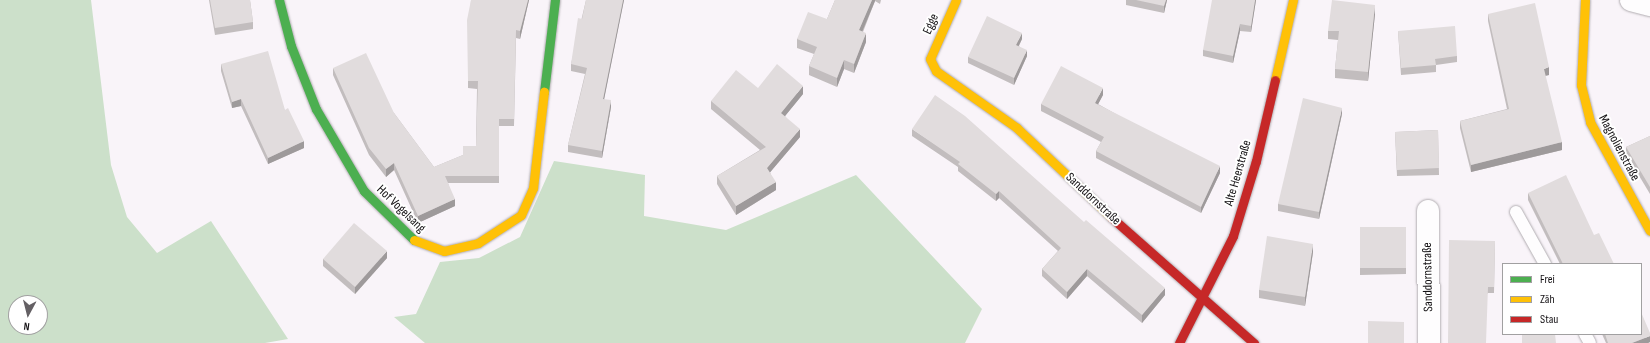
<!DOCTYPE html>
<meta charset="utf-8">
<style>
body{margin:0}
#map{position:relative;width:1650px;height:343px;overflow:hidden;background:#f9f4f9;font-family:"Sofia Sans Condensed",sans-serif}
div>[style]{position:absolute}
.green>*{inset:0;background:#cce0ca}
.roads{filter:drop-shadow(0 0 1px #b1adb1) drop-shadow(0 0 1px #b1adb1)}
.lane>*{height:12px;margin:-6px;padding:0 6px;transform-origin:6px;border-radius:6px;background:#fefdfe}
.street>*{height:22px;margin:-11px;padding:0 11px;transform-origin:11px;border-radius:11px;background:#fefdfe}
.fast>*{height:9px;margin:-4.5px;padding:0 4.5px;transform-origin:4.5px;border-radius:4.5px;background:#4caf50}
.slow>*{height:9px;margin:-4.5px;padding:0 4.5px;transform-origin:4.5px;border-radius:4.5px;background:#ffc107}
.jam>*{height:9px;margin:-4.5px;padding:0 4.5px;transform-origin:4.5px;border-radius:4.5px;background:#c62828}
.wall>*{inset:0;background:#c2bdbe}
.shaded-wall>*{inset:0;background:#9e9a9b}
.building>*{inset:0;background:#e1dcdd}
span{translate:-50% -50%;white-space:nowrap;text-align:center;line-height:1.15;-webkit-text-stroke:4px #fff;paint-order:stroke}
.street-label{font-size:13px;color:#141114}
.legend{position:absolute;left:1502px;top:263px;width:140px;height:72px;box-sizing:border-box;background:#fff;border:1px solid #a1a0a1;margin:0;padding:5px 7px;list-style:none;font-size:12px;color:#141114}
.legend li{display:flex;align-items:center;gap:8px;height:20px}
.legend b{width:20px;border:1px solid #a1a0a1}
.north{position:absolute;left:8px;top:295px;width:40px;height:40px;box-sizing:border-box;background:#fff;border:1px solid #a1a0a1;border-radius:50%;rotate:187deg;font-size:11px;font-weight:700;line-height:16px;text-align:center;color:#141114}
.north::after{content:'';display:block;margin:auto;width:14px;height:18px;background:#646064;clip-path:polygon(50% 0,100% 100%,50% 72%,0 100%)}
</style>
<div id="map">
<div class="green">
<i style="clip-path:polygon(evenodd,0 0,91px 0,111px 165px,127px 217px,157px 253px,211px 221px,288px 339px,265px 343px,0 343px,0 0,16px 303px,40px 303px,40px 327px,16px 327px,16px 303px)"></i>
<i style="clip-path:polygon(554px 161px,645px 175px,644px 216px,726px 230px,856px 175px,982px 309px,965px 343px,425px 343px,394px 317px,416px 314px,440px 262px,479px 258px,520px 237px)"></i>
</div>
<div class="roads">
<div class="lane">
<i style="left:1516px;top:212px;width:60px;rotate:60.9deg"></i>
<i style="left:1585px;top:334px;width:10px;rotate:61deg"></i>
</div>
<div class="street">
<i style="left:1631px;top:0;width:20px;rotate:15deg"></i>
<i style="left:1428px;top:211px;width:132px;rotate:89.6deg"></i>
</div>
<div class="fast">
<i style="left:279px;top:0;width:48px;rotate:75.4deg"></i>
<i style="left:291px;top:46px;width:68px;rotate:68.4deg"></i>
<i style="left:316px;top:109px;width:95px;rotate:59.7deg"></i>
<i style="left:364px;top:191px;width:70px;rotate:44.4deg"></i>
<i style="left:544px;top:92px;width:93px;rotate:-83.2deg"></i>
</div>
<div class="slow">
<i style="left:956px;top:0;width:64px;rotate:113.8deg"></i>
<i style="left:930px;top:59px;width:13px;rotate:63deg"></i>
<i style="left:936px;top:71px;width:99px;rotate:35.1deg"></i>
<i style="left:1017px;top:128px;width:129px;rotate:43.4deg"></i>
<i style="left:1585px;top:0;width:85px;rotate:92.7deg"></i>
<i style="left:1581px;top:85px;width:38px;rotate:76deg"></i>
<i style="left:1590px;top:122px;width:124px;rotate:61.2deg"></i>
<i style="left:1275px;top:80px;width:82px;rotate:-77.3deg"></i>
<i style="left:414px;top:240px;width:32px;rotate:20deg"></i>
<i style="left:444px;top:251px;width:35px;rotate:-13deg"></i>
<i style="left:478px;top:243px;width:51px;rotate:-33.1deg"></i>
<i style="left:521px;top:215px;width:30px;rotate:-66deg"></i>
<i style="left:533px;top:188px;width:97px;rotate:-83.5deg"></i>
</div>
<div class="jam">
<i style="left:1111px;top:217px;width:191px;rotate:41.4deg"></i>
<i style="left:1179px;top:343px;width:120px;rotate:-63.2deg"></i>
<i style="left:1233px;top:236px;width:78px;rotate:-73deg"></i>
<i style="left:1256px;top:161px;width:83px;rotate:-76.8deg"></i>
</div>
</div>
<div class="wall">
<i style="clip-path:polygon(209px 0,250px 0,253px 22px,253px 29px,215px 35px)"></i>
<i style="clip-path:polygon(471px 0,529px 0,520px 39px,516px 38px,514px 126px,499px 126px,499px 183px,448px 183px,455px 206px,418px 223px,394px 170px,386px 177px,369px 155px,333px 75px,333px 68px,394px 113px,434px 167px,463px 155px,476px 146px,477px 89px,468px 88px,468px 73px)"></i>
<i style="clip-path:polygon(586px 0,624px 0,604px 99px,611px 107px,602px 158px,568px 152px,568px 145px,585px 74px,571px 71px,571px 64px)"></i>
<i style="clip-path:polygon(835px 0,881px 0,880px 4px,875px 1px,863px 32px,866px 42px,854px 73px,844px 69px,837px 87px,809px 75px,809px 66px,814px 54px,797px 48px,797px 39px,827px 19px)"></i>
<i style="clip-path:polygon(1126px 0,1167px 0,1164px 13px,1126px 5px)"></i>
<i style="clip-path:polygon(1256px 0,1251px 32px,1240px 31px,1233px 63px,1203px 56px,1203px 50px)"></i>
<i style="clip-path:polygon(1375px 14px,1368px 81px,1335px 78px,1335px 69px,1338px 40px,1328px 39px,1328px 31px)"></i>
<i style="clip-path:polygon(1488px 14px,1549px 75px,1545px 76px,1562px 150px,1471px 172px,1460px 128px,1460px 121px,1507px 109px,1488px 21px)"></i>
<i style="clip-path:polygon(1398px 31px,1457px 56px,1457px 62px,1436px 65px,1436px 72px,1401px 75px)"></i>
<i style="clip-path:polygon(1022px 39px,1019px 46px,1027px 56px,1014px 85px,968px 63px,968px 57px)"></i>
<i style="clip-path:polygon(221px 64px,285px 110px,304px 148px,268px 164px,241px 106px,232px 108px,221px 71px)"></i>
<i style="clip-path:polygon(758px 88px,803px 94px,785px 116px,800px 137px,770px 172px,776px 190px,736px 215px,717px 184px,717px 176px,760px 150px,711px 109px,711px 101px)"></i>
<i style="clip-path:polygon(1103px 95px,1098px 104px,1220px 173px,1201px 213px,1096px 158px,1096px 151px,1101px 142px,1041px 111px,1041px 104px)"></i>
<i style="clip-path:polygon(1342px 114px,1319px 219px,1278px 211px,1278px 204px)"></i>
<i style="clip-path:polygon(912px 129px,1165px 295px,1142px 323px,1087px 276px,1067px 299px,1042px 276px,1042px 269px,1058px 251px,999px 198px,996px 201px,958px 171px,958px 167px,912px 136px)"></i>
<i style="clip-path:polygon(1438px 130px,1439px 175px,1397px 176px,1395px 132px)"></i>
<i style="clip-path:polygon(1650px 136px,1650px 194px,1626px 154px,1626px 147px)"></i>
<i style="clip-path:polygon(1528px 193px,1614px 264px,1560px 264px,1528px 200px)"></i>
<i style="clip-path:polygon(1360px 227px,1406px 227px,1406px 274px,1360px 275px)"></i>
<i style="clip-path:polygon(1495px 241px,1494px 293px,1488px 293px,1448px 343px)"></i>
<i style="clip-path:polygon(1313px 252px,1305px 306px,1259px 298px,1259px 290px)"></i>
<i style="clip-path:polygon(387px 258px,355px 294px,323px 266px,323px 259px)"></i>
<i style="clip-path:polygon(1602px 334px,1641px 334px,1650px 342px,1648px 343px,1606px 343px)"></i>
</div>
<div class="shaded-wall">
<i style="clip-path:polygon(528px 0,529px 0,520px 39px,520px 31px)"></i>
<i style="clip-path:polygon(623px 0,624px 0,603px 105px,603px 99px)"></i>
<i style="clip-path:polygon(872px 0,875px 0,875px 1px,859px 39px,859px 30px)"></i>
<i style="clip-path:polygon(1166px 0,1167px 0,1164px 13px,1164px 6px)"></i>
<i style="clip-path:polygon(1255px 0,1256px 0,1251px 32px,1251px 26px)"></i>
<i style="clip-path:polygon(1375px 5px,1375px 14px,1368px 81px,1368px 72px)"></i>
<i style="clip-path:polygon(1240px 24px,1240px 31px,1233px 63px,1233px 56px)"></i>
<i style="clip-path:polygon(866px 33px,866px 42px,854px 73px,854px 64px)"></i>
<i style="clip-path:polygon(1022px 33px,1022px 39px,1016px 51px,1016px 45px)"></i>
<i style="clip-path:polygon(1027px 50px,1027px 56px,1014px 85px,1014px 78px)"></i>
<i style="clip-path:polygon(844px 60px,844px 69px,837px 87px,837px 78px)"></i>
<i style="clip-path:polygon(1549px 67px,1549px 75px,1544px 76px,1544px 69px)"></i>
<i style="clip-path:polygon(803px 86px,803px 94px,781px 121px,781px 113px)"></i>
<i style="clip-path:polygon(1103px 88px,1103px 95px,1095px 110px,1095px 103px)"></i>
<i style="clip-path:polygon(241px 99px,241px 106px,232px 108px,232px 102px)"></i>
<i style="clip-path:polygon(611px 100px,611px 107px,602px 158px,602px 151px)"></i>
<i style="clip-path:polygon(1342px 108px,1342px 114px,1319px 219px,1319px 212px)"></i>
<i style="clip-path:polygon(800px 129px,800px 137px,767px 176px,767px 168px)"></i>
<i style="clip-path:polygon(304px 141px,304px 148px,268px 164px,268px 158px)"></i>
<i style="clip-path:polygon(1562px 142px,1562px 150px,1471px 172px,1471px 165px)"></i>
<i style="clip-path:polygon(394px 163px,394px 170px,386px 177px,386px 169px)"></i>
<i style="clip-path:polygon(1220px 166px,1220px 173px,1201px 213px,1201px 207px)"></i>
<i style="clip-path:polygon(776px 182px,776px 190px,736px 215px,736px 206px)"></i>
<i style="clip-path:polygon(999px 191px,999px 198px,996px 201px,996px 194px)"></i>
<i style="clip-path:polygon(455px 199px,455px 206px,418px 223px,418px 216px)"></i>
<i style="clip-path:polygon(1313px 244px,1313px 252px,1305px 306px,1305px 297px)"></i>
<i style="clip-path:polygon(387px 251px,387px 258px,355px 294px,355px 287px)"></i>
<i style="clip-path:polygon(1087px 269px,1087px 276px,1067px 299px,1067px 292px)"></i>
<i style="clip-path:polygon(1165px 288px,1165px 295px,1142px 323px,1142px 315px)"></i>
<i style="clip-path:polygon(1650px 336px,1650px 342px,1648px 343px,1632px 343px)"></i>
</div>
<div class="building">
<i style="clip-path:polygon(210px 0,250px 0,253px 22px,215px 28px)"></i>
<i style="clip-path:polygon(471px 0,528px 0,520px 31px,516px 30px,514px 119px,499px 119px,499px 176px,445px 176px,455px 199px,418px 216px,394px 163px,386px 169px,369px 148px,333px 68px,366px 53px,394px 113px,434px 167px,463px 155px,463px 146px,476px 146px,478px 81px,468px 81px,467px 20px)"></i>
<i style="clip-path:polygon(586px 0,623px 0,603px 99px,611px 100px,602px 151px,568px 145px,587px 68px,571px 64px,578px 18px,582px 19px)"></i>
<i style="clip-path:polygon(835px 0,872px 0,859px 30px,866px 33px,854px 64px,844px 60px,837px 78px,809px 66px,817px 47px,797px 39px,808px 12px,827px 19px)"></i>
<i style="clip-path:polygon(1136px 0,1166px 0,1164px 6px)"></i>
<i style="clip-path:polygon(1212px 0,1255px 0,1251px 26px,1240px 24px,1233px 56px,1203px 50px)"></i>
<i style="clip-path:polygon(1332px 0,1375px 5px,1368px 72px,1335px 69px,1339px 31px,1328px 31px)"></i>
<i style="clip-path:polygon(1535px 3px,1549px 67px,1544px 69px,1562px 142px,1471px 165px,1460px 121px,1509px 109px,1488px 14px)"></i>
<i style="clip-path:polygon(987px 16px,1022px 33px,1016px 45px,1027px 50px,1014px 78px,968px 57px)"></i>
<i style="clip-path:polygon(1455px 26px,1457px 56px,1435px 59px,1436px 65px,1401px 68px,1398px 31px)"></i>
<i style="clip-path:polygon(268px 51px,285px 110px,288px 108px,304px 141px,268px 158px,241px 99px,232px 102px,221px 64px)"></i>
<i style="clip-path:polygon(777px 64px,803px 86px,781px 113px,800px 129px,767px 168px,776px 182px,736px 206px,717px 176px,766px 147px,711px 101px,736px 70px,758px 88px)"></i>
<i style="clip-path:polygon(1061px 66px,1103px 88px,1095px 103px,1220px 166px,1201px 207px,1096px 151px,1104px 137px,1041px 104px)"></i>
<i style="clip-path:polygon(935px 95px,965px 116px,1084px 222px,1086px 220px,1165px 288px,1142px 315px,1087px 269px,1067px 292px,1042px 269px,1061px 248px,999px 191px,996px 194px,958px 164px,960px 162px,912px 129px)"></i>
<i style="clip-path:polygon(1303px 98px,1342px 108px,1319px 212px,1278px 204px)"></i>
<i style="clip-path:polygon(1438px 130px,1439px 168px,1397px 170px,1395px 132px)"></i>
<i style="clip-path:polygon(1650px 136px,1650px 187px,1626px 147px)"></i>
<i style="clip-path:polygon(1566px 175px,1594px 235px,1599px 233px,1614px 264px,1563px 264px,1528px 193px)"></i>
<i style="clip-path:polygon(354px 223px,387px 251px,355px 287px,323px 259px)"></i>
<i style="clip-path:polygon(1360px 227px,1406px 227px,1406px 268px,1360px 268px)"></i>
<i style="clip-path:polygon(1267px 236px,1313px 244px,1305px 297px,1259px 290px)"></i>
<i style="clip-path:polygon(1449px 240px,1495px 241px,1494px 287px,1488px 287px,1486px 343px,1448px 343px)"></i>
<i style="clip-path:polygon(1641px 312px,1650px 333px,1650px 336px,1632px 343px,1608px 343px,1605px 334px,1641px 334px)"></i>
<i style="clip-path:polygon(1368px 321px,1404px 322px,1404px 343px,1368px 343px)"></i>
<i style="clip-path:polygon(1522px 334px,1555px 334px,1556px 343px,1522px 343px)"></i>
</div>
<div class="street-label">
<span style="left:931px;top:24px;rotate:-66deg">Egge</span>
<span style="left:1619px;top:148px;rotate:62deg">Magnolienstraße</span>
<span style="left:1238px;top:173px;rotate:-74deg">Alte Heerstraße</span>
<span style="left:1093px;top:199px;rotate:43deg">Sanddornstraße</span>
<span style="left:401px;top:209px;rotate:44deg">Hof Vogelsang</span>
<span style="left:1428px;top:277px;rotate:-91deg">Sanddornstraße</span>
</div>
<ul class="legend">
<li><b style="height:5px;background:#4caf50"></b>Frei</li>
<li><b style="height:5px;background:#ffc107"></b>Zäh</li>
<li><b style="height:5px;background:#c62828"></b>Stau</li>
</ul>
<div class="north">N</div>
</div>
